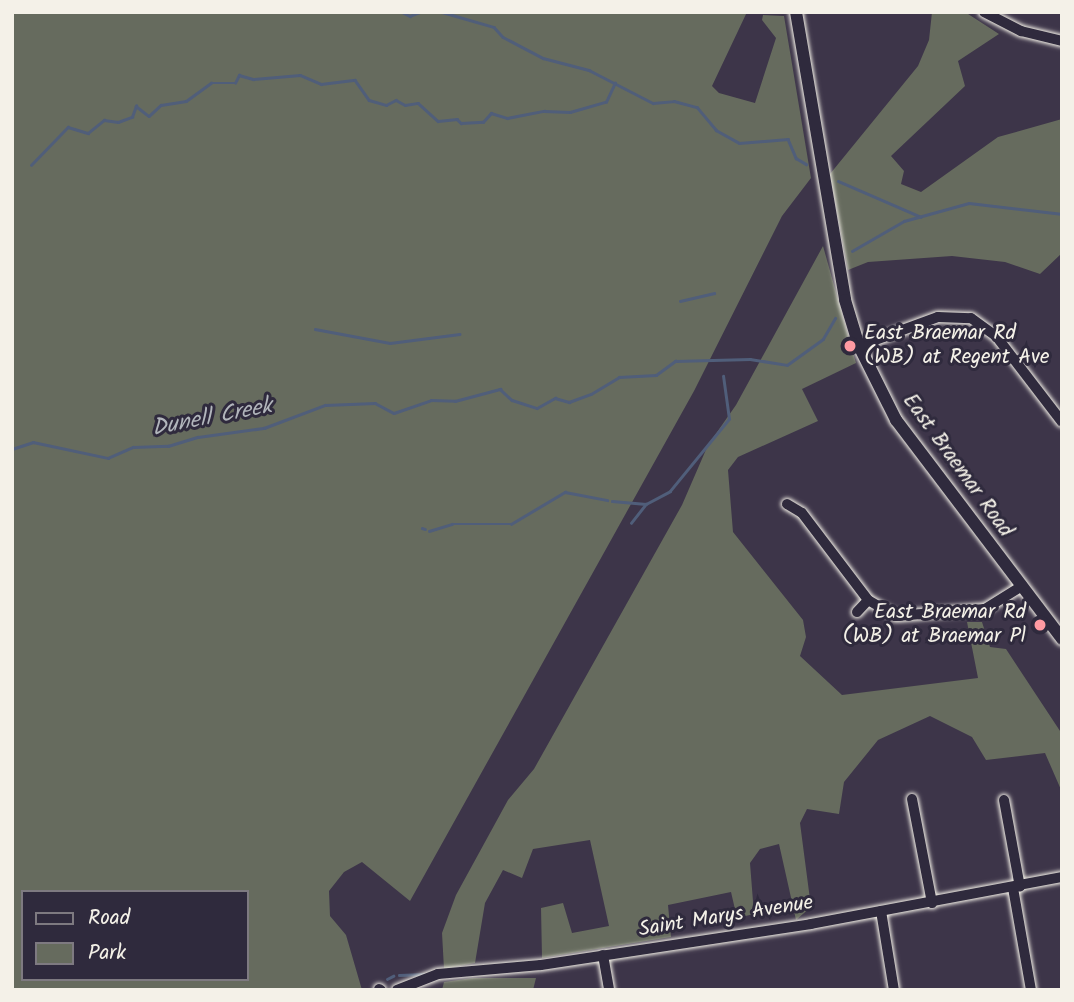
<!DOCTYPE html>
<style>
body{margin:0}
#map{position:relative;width:1074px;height:1002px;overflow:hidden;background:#3d3549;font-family:Kalam,sans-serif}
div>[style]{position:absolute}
.green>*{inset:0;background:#666b5e}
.stream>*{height:2.5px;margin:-1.25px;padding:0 1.25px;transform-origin:1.25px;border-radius:1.25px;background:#505e7a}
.roads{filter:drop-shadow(0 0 2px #f4f1e8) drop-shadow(0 0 2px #f4f1e8)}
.minor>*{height:10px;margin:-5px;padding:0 5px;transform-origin:5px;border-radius:5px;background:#2f2a3d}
.tertiary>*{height:12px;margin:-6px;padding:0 6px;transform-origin:6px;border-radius:6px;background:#2f2a3d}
.dots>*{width:19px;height:19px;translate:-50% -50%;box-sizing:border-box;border:4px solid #2f2a3d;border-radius:50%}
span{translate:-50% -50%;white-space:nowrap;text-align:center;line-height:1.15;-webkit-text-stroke:6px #2f2a3d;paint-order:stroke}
.poi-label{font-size:21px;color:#f4f1e8}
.left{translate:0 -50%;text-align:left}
.right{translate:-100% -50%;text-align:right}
.street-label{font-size:21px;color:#f4f1e8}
.water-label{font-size:23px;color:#b2b6bc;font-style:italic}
.frame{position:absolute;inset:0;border:14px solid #f4f1e8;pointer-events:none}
.legend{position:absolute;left:21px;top:890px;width:228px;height:91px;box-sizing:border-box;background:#2f2a3d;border:2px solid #7e7a81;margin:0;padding:9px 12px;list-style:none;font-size:21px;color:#f4f1e8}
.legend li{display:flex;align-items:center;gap:14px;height:35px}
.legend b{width:35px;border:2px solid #7e7a81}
</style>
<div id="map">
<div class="green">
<i style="clip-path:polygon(evenodd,12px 12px,747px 12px,712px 86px,719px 93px,755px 103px,776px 38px,762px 20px,763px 15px,784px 16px,811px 178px,782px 216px,694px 391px,410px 901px,362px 862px,344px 872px,329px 891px,330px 916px,346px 935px,362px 990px,12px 990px,12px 12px,23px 892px,247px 892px,247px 979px,23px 979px,23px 892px)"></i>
<i style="clip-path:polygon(932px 12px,965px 12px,999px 34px,958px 61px,965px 86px,891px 156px,904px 171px,901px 184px,921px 192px,998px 137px,1062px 119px,1062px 253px,1040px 274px,1005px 262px,952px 256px,868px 262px,848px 270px,830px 174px,918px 66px,929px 40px)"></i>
<i style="clip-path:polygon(823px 246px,856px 363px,802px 389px,818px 421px,738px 457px,728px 470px,733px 532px,803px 620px,806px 637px,800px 656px,842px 695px,978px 678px,967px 622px,982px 622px,990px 647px,1006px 649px,1062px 734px,1062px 792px,1045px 753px,986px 760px,972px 737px,930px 716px,878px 740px,844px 782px,839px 814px,807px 809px,800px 823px,811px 907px,796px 920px,779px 844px,760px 849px,750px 863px,754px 914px,737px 918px,731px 892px,668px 905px,671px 937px,542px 958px,541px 908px,563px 903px,572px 933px,609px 926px,590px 840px,533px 849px,522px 878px,503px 870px,485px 903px,475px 963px,444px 969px,442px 933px,456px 895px,508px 800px,534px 769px,682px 505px,708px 445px,736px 405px)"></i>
<i style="clip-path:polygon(472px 978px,536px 978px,533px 990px,442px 990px,444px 982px)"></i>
</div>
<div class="stream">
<i style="left:402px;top:12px;width:9px;rotate:27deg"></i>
<i style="left:410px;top:16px;width:11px;rotate:-22deg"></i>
<i style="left:442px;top:12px;width:54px;rotate:16.1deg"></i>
<i style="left:494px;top:27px;width:13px;rotate:48deg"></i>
<i style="left:503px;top:37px;width:45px;rotate:27.7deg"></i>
<i style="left:543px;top:58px;width:48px;rotate:14.6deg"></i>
<i style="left:589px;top:70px;width:72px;rotate:27.3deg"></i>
<i style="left:653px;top:103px;width:21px;rotate:-5deg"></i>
<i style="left:674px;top:101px;width:24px;rotate:15deg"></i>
<i style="left:697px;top:107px;width:30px;rotate:50deg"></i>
<i style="left:716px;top:130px;width:26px;rotate:29deg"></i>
<i style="left:739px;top:143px;width:49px;rotate:-4.7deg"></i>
<i style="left:788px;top:139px;width:21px;rotate:67deg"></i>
<i style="left:796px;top:158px;width:12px;rotate:31deg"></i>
<i style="left:31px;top:165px;width:53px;rotate:-45.8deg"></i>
<i style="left:68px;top:127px;width:21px;rotate:17deg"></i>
<i style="left:88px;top:133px;width:21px;rotate:-39deg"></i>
<i style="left:104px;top:120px;width:14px;rotate:8deg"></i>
<i style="left:118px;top:122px;width:15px;rotate:-20deg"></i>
<i style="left:132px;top:117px;width:12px;rotate:-70deg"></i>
<i style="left:136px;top:106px;width:16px;rotate:38deg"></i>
<i style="left:149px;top:116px;width:16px;rotate:-43deg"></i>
<i style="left:161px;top:105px;width:25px;rotate:-9deg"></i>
<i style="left:186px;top:101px;width:31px;rotate:-36deg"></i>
<i style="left:211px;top:83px;width:24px"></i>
<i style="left:235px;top:83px;width:9px;rotate:-63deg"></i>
<i style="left:239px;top:75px;width:15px;rotate:16deg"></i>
<i style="left:253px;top:79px;width:47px;rotate:-4.9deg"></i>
<i style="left:300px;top:75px;width:23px;rotate:23deg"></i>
<i style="left:321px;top:84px;width:34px;rotate:-7deg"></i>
<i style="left:355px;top:80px;width:24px;rotate:55deg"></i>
<i style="left:369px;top:100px;width:18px;rotate:16deg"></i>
<i style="left:386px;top:105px;width:11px;rotate:-27deg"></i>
<i style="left:396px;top:100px;width:10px;rotate:29deg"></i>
<i style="left:405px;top:105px;width:13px;rotate:-9deg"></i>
<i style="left:418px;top:103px;width:27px;rotate:42deg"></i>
<i style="left:438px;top:121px;width:19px;rotate:-6deg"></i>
<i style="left:457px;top:119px;width:6px;rotate:45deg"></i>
<i style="left:461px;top:123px;width:22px;rotate:-3deg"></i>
<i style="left:483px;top:122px;width:12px;rotate:-48deg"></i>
<i style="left:491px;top:113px;width:17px;rotate:17deg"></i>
<i style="left:507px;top:118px;width:38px;rotate:-11deg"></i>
<i style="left:544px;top:111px;width:26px;rotate:2deg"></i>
<i style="left:570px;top:112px;width:37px;rotate:-16deg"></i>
<i style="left:606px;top:102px;width:21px;rotate:-65deg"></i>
<i style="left:838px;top:181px;width:90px;rotate:23.4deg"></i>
<i style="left:852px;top:251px;width:60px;rotate:-30deg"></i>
<i style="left:904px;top:221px;width:67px;rotate:-15.5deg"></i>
<i style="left:969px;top:203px;width:94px;rotate:6.7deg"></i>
<i style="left:680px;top:301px;width:35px;rotate:-13deg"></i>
<i style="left:315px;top:329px;width:76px;rotate:10.6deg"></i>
<i style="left:390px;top:343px;width:70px;rotate:-7.4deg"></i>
<i style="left:12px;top:449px;width:22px;rotate:-18deg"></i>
<i style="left:33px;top:442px;width:77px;rotate:12deg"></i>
<i style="left:108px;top:458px;width:27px;rotate:-24deg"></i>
<i style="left:133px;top:447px;width:35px;rotate:-2deg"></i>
<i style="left:168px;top:446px;width:31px;rotate:-17deg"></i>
<i style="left:198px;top:437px;width:67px;rotate:-7.8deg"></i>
<i style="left:264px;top:428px;width:65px;rotate:-20.7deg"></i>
<i style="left:325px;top:405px;width:50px;rotate:-2.3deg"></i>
<i style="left:375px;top:403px;width:21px;rotate:28deg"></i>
<i style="left:394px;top:413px;width:39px;rotate:-19deg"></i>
<i style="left:431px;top:400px;width:24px;rotate:2deg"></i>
<i style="left:455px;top:401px;width:47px;rotate:-14.9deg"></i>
<i style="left:500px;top:389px;width:16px;rotate:43deg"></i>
<i style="left:512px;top:400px;width:26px;rotate:18deg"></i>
<i style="left:537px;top:408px;width:21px;rotate:-29deg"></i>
<i style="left:555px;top:398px;width:15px;rotate:16deg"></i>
<i style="left:569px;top:402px;width:23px;rotate:-20deg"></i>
<i style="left:591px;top:394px;width:33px;rotate:-31deg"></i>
<i style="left:619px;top:377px;width:37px;rotate:-3deg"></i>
<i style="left:656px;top:375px;width:24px;rotate:-36deg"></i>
<i style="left:675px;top:361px;width:75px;rotate:-1.5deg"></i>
<i style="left:750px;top:359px;width:37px;rotate:9deg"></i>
<i style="left:787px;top:365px;width:44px;rotate:-35.8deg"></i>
<i style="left:823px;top:339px;width:24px;rotate:-60deg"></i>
<i style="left:612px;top:501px;width:34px;rotate:5deg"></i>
<i style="left:631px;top:523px;width:24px;rotate:-52deg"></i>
<i style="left:646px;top:504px;width:27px;rotate:-28deg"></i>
<i style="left:670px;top:491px;width:93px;rotate:-50.7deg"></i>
<i style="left:729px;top:419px;width:43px;rotate:-97.9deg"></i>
<i style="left:422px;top:528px;width:3px;rotate:18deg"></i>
<i style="left:429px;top:531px;width:24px;rotate:-17deg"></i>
<i style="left:452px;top:524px;width:59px"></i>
<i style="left:511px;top:524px;width:63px;rotate:-30.7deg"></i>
<i style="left:565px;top:492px;width:43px;rotate:10.8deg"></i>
<i style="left:399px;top:975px;width:27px;rotate:-2deg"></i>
<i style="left:387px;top:979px;width:7px;rotate:-27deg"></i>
</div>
<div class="roads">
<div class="minor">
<i style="left:984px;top:12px;width:42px;rotate:27.2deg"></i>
<i style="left:1021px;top:31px;width:42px;rotate:13.7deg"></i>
<i style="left:859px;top:346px;width:84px;rotate:-20.2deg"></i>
<i style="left:938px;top:317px;width:33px;rotate:2deg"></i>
<i style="left:971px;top:318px;width:31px;rotate:36deg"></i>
<i style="left:996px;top:336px;width:108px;rotate:52.5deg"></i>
<i style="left:787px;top:504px;width:17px;rotate:31deg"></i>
<i style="left:802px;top:513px;width:109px;rotate:52.8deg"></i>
<i style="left:868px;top:600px;width:32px;rotate:30deg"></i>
<i style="left:896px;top:616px;width:89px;rotate:-4.5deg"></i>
<i style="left:985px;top:609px;width:44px;rotate:-31.9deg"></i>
<i style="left:857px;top:612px;width:16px;rotate:-47deg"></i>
<i style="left:912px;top:799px;width:106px;rotate:79.1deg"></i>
<i style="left:1004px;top:800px;width:88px;rotate:79.6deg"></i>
<i style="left:1013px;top:888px;width:104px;rotate:80deg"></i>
<i style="left:881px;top:911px;width:80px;rotate:80.7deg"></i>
<i style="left:603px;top:955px;width:36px;rotate:80deg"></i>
<i style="left:379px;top:989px;width:2px;rotate:27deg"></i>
<i style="left:397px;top:990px;width:44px;rotate:-21.3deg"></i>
<i style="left:438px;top:974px;width:103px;rotate:-5deg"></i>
<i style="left:541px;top:965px;width:273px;rotate:-8.6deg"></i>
<i style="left:811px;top:924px;width:255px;rotate:-10.6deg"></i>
</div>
<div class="tertiary">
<i style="left:796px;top:12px;width:292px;rotate:80.3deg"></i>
<i style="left:845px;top:300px;width:48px;rotate:73.1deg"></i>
<i style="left:859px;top:346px;width:83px;rotate:63.4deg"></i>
<i style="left:896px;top:420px;width:275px;rotate:52.8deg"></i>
</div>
</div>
<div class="dots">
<i style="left:850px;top:346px;background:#ff9aa2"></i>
<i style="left:1040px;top:625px;background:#ff9aa2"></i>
</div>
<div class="poi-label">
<span class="left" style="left:864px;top:346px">East Braemar Rd<br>(WB) at Regent Ave</span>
<span class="right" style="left:1026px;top:625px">East Braemar Rd<br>(WB) at Braemar Pl</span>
</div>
<div class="street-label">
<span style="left:957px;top:466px;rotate:54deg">East Braemar Road</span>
<span style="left:726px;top:917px;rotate:-9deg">Saint Marys Avenue</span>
</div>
<div class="water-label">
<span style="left:212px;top:418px;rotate:-11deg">Dunell Creek</span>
</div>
<div class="frame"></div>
<ul class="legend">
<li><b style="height:9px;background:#2f2a3d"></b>Road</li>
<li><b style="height:19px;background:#666b5e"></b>Park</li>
</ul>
</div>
